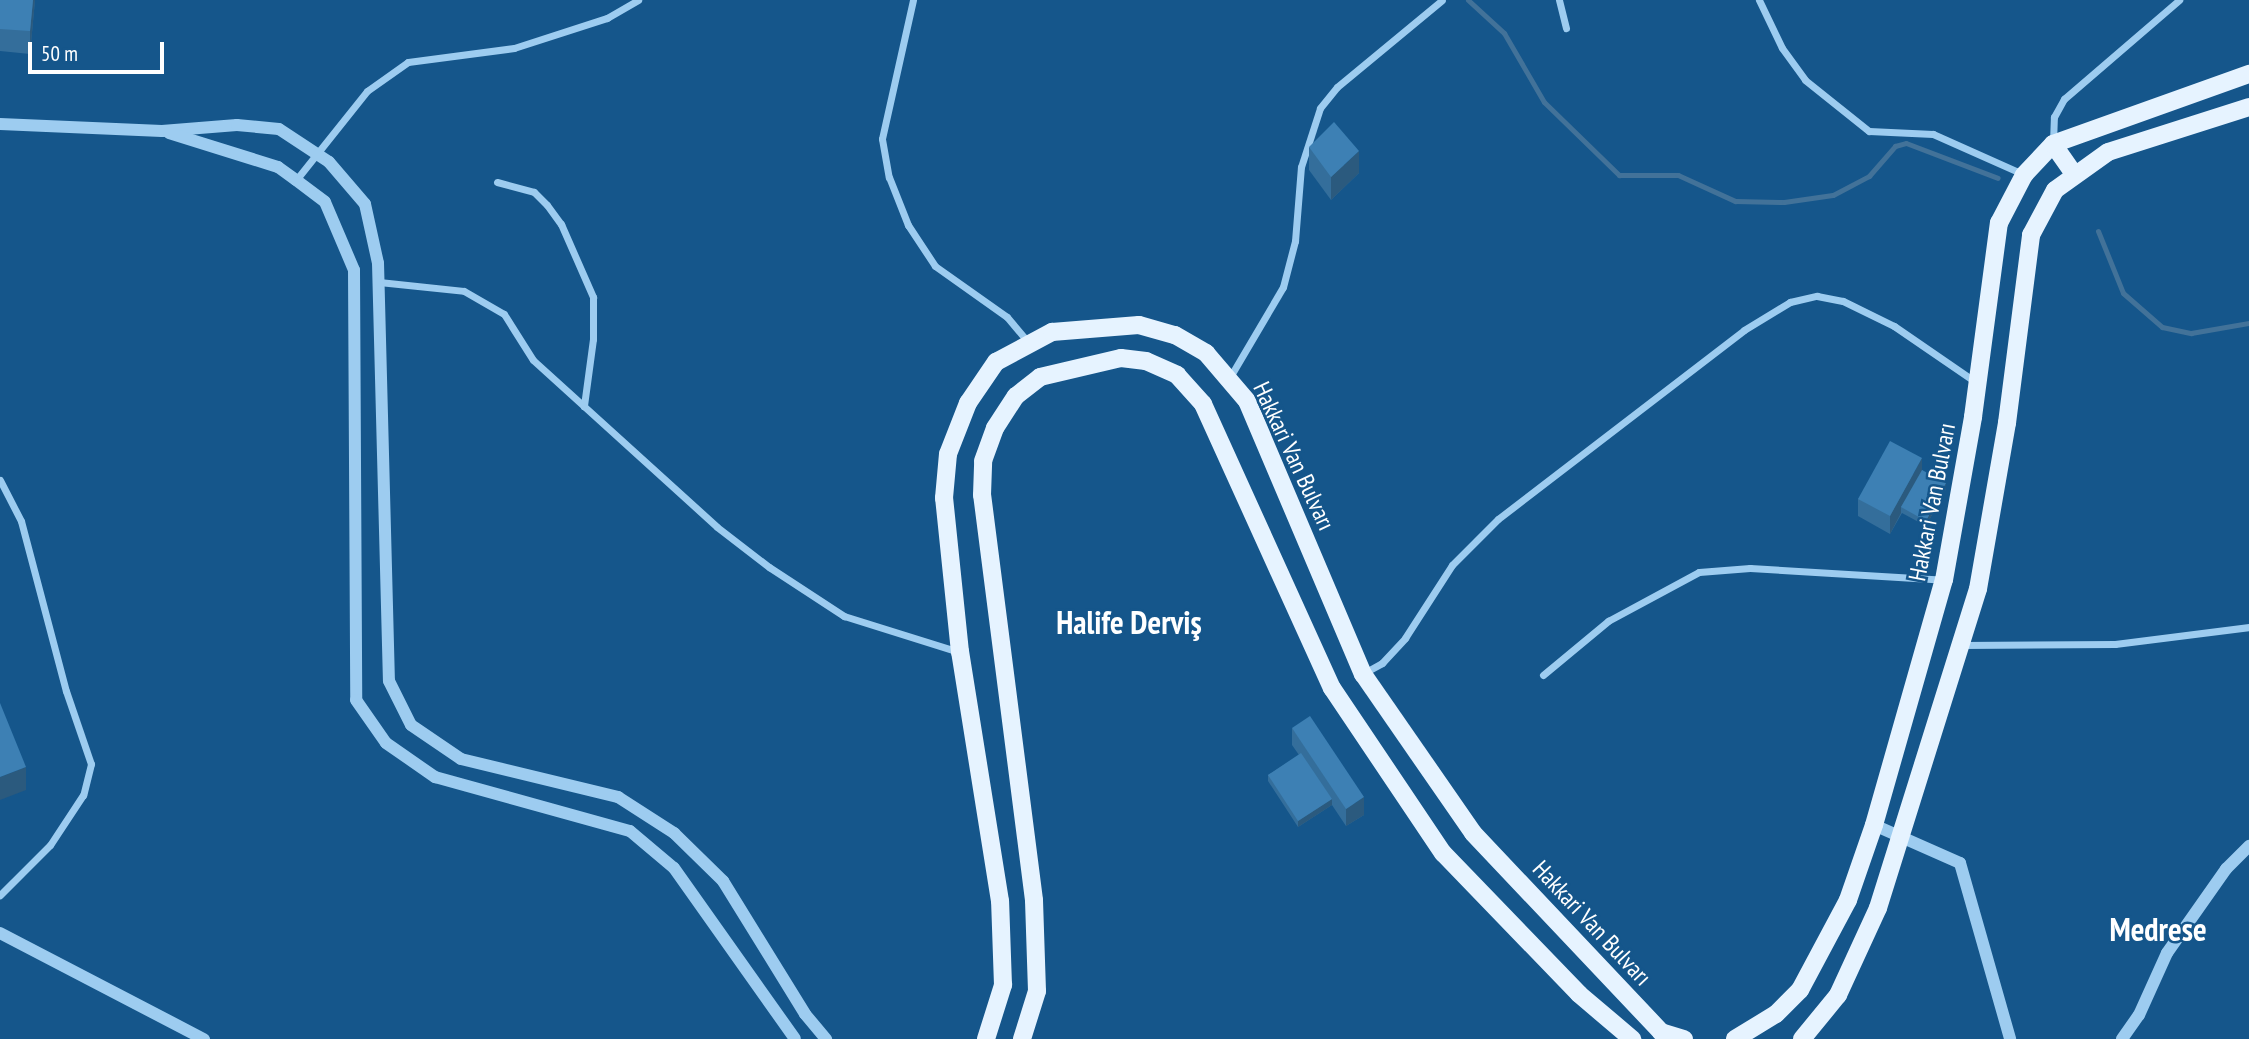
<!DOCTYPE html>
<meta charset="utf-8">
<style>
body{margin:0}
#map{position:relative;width:2249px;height:1039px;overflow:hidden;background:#15568b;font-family:"PT Sans Narrow",sans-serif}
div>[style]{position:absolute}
.stream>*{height:5px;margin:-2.5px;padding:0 2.5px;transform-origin:2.5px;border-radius:2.5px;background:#427299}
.minor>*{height:7px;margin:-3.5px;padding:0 3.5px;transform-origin:3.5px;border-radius:3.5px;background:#9dccf0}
.tertiary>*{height:12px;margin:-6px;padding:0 6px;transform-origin:6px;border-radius:6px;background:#9dccf0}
.primary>*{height:18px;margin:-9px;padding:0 9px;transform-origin:9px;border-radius:9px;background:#e6f3ff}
.wall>*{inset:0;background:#346e9b}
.shaded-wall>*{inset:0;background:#2b5a7e}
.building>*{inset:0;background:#3d80b4}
span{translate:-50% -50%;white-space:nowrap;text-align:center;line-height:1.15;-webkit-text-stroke:5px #15568b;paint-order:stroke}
.street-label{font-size:24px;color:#fff}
.district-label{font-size:32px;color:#fff;font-weight:700}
.scale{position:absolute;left:28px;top:42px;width:136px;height:32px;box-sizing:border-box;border:4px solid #fff;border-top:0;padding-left:9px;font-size:21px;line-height:24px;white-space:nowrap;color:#fff;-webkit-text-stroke:5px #15568b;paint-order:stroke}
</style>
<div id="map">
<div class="stream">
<i style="left:1468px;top:0;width:49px;rotate:42.5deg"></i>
<i style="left:1504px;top:33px;width:80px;rotate:59.9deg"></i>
<i style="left:1544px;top:102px;width:105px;rotate:44.2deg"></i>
<i style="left:1619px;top:175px;width:59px"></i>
<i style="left:1678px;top:175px;width:63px;rotate:24.5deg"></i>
<i style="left:1735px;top:201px;width:49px;rotate:1.2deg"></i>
<i style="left:1784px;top:202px;width:49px;rotate:-8.1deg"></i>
<i style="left:1833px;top:195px;width:41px;rotate:-27.8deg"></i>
<i style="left:1869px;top:176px;width:40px;rotate:-49deg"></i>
<i style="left:1895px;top:146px;width:11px;rotate:-15deg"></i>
<i style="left:1906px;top:143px;width:98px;rotate:20.8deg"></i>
<i style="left:2098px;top:231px;width:67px;rotate:68deg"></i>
<i style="left:2123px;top:293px;width:52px;rotate:41.1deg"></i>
<i style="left:2162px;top:327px;width:30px;rotate:12deg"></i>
<i style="left:2191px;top:333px;width:59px;rotate:-9.8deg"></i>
</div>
<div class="minor">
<i style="left:913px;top:0;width:142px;rotate:102.6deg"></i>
<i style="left:882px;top:139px;width:39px;rotate:80deg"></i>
<i style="left:889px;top:177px;width:52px;rotate:68.4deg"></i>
<i style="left:908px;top:225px;width:49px;rotate:56.6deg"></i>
<i style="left:935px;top:266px;width:88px;rotate:35.3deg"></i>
<i style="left:1007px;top:317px;width:33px;rotate:50deg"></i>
<i style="left:1559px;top:0;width:29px;rotate:76deg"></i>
<i style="left:1759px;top:0;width:53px;rotate:64.4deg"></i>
<i style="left:1782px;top:48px;width:39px;rotate:54deg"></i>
<i style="left:1805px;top:80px;width:82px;rotate:38.6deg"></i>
<i style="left:1869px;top:131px;width:64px;rotate:2.7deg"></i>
<i style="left:1933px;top:134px;width:98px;rotate:24deg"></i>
<i style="left:2053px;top:143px;width:26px;rotate:-88deg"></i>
<i style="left:2054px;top:117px;width:21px;rotate:-61deg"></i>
<i style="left:2064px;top:99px;width:152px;rotate:-40.7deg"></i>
<i style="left:296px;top:180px;width:114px;rotate:-51.4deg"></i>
<i style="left:367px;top:91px;width:50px;rotate:-35.3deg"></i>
<i style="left:408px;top:62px;width:107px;rotate:-7.5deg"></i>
<i style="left:514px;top:48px;width:98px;rotate:-17.9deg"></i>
<i style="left:607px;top:18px;width:36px;rotate:-30deg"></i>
<i style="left:497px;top:182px;width:38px;rotate:15deg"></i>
<i style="left:534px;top:192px;width:18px;rotate:45deg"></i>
<i style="left:547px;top:205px;width:24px;rotate:54deg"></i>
<i style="left:561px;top:224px;width:80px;rotate:66.3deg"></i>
<i style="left:593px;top:297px;width:42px;rotate:90deg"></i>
<i style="left:593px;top:339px;width:68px;rotate:97.7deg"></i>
<i style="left:379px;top:282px;width:85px;rotate:6deg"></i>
<i style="left:464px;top:291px;width:46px;rotate:29.9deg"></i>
<i style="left:504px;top:314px;width:54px;rotate:57.8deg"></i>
<i style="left:533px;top:360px;width:248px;rotate:42.2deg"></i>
<i style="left:717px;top:527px;width:66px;rotate:37.6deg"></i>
<i style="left:769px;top:567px;width:90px;rotate:33.2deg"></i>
<i style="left:844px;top:616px;width:121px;rotate:17.4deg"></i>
<i style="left:1230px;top:377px;width:104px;rotate:-59.5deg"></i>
<i style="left:1283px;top:287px;width:48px;rotate:-75.4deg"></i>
<i style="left:1295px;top:241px;width:74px;rotate:-85.4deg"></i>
<i style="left:1301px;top:167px;width:62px;rotate:-72.1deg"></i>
<i style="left:1320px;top:108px;width:27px;rotate:-51deg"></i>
<i style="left:1337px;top:87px;width:136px;rotate:-39.6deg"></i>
<i style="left:0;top:480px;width:46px;rotate:62.9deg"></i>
<i style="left:21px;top:521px;width:176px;rotate:75.2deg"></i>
<i style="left:66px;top:691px;width:77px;rotate:71.1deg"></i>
<i style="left:91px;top:764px;width:32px;rotate:104deg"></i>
<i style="left:83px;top:795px;width:60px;rotate:123.4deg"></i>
<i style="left:50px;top:845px;width:71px;rotate:135deg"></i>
<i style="left:1961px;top:645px;width:154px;rotate:-0.4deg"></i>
<i style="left:2115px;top:644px;width:135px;rotate:-7.2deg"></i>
<i style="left:1364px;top:673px;width:21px;rotate:-29deg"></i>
<i style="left:1382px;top:663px;width:34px;rotate:-47deg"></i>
<i style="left:1405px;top:638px;width:87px;rotate:-57.2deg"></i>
<i style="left:1452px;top:565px;width:65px;rotate:-45deg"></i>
<i style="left:1498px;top:519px;width:310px;rotate:-37.5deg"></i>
<i style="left:1744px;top:330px;width:54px;rotate:-31.3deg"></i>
<i style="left:1790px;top:302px;width:28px;rotate:-13deg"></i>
<i style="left:1817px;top:296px;width:26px;rotate:11deg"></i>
<i style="left:1843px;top:301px;width:57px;rotate:26.1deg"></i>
<i style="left:1894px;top:326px;width:101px;rotate:34.5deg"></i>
<i style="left:1543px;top:675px;width:85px;rotate:-39.7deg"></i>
<i style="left:1608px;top:621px;width:103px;rotate:-28.3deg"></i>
<i style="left:1699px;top:572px;width:51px;rotate:-4.5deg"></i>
<i style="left:1750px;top:568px;width:194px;rotate:3.5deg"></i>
</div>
<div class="tertiary">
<i style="left:0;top:124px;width:162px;rotate:2.5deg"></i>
<i style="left:162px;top:131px;width:75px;rotate:-4.6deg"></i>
<i style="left:237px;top:125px;width:42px;rotate:5.4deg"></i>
<i style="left:279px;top:129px;width:60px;rotate:33.4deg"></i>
<i style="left:329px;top:162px;width:55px;rotate:49.4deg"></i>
<i style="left:365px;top:204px;width:60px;rotate:77.6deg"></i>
<i style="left:378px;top:263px;width:418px;rotate:88.5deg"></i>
<i style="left:389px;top:681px;width:49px;rotate:63.4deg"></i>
<i style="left:411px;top:725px;width:60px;rotate:34.2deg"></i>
<i style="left:461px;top:759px;width:162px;rotate:13.6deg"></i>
<i style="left:618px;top:797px;width:67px;rotate:32.7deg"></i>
<i style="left:674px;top:833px;width:69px;rotate:44.4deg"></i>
<i style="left:723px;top:881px;width:156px;rotate:58.3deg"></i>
<i style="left:805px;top:1014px;width:33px;rotate:50deg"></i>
<i style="left:169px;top:133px;width:114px;rotate:17.3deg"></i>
<i style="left:278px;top:167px;width:22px;rotate:36deg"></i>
<i style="left:296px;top:180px;width:36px;rotate:37deg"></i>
<i style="left:325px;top:202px;width:74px;rotate:66.9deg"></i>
<i style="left:354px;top:270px;width:430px;rotate:89.7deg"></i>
<i style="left:356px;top:700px;width:52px;rotate:55.1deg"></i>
<i style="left:386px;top:743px;width:60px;rotate:34.8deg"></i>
<i style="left:435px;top:777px;width:202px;rotate:15.5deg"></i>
<i style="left:630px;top:831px;width:57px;rotate:40.1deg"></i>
<i style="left:674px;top:868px;width:209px;rotate:54.7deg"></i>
<i style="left:1874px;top:825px;width:94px;rotate:23.8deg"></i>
<i style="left:1960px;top:863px;width:183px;rotate:74.1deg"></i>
<i style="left:0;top:933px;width:230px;rotate:27.5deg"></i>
<i style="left:2122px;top:1039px;width:29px;rotate:-55deg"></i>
<i style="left:2139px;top:1015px;width:68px;rotate:-65.7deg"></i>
<i style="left:2167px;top:953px;width:103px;rotate:-54.9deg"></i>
<i style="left:2226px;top:869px;width:33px;rotate:-45deg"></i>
</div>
<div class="primary">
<i style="left:2053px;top:144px;width:35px;rotate:55deg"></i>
<i style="left:986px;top:1039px;width:57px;rotate:-72.5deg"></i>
<i style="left:1003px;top:985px;width:84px;rotate:-92deg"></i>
<i style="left:1000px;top:901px;width:252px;rotate:-99.1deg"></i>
<i style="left:960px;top:652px;width:155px;rotate:-95.9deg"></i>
<i style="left:944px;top:498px;width:44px;rotate:-84.8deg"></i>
<i style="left:948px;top:454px;width:55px;rotate:-68.6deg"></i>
<i style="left:968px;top:403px;width:50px;rotate:-55.7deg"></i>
<i style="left:996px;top:362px;width:64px;rotate:-28.2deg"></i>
<i style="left:1052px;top:332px;width:87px;rotate:-4.6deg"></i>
<i style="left:1139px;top:325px;width:37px;rotate:16deg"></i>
<i style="left:1175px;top:335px;width:36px;rotate:30deg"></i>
<i style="left:1206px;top:353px;width:63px;rotate:49.5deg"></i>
<i style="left:1247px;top:401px;width:297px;rotate:67deg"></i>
<i style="left:1363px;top:674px;width:193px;rotate:55.3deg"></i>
<i style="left:1473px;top:833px;width:274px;rotate:46.6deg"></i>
<i style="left:1661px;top:1032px;width:24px;rotate:17deg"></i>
<i style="left:1022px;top:1039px;width:50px;rotate:-72.6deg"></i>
<i style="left:1037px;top:991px;width:91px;rotate:-91.9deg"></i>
<i style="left:1034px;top:900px;width:408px;rotate:-97.3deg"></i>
<i style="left:982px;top:495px;width:34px;rotate:-88deg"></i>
<i style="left:983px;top:461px;width:35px;rotate:-70deg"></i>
<i style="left:995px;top:428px;width:38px;rotate:-57deg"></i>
<i style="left:1016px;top:396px;width:31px;rotate:-38deg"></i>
<i style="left:1040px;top:377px;width:83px;rotate:-13.2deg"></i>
<i style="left:1121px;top:358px;width:25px;rotate:7deg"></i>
<i style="left:1146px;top:361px;width:34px;rotate:24deg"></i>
<i style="left:1177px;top:375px;width:39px;rotate:48deg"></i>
<i style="left:1203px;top:404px;width:312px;rotate:65.6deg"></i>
<i style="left:1332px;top:688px;width:199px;rotate:56.1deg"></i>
<i style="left:1443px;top:853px;width:196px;rotate:46deg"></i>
<i style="left:1579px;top:994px;width:70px;rotate:40.3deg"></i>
<i style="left:1735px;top:1039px;width:48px;rotate:-31.4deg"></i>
<i style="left:1776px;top:1014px;width:34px;rotate:-45deg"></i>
<i style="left:1800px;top:990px;width:102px;rotate:-61.9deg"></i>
<i style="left:1848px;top:900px;width:79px;rotate:-70.9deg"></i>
<i style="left:1874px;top:825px;width:255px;rotate:-74.1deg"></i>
<i style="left:1944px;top:580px;width:166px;rotate:-79.9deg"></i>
<i style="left:1973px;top:417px;width:196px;rotate:-82.4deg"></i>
<i style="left:1999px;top:223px;width:54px;rotate:-62.5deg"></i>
<i style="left:2024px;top:175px;width:42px;rotate:-46.9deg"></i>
<i style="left:2053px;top:144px;width:208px;rotate:-19.7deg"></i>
<i style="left:1802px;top:1039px;width:57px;rotate:-50.7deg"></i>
<i style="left:1838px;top:995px;width:96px;rotate:-65.3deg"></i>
<i style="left:1878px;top:908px;width:334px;rotate:-72.6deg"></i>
<i style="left:1978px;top:589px;width:169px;rotate:-80.1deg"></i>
<i style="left:2007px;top:423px;width:190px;rotate:-82.7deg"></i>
<i style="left:2031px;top:235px;width:51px;rotate:-61.9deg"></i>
<i style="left:2055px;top:190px;width:65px;rotate:-35.6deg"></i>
<i style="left:2108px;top:152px;width:148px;rotate:-17.7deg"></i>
</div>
<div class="wall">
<i style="clip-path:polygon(0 0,35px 0,30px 54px,0 51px)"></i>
<i style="clip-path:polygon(1309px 147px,1359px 173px,1331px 200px,1309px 170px)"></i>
<i style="clip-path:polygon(1922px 470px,1946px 489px,1926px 526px,1902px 513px,1890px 534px,1858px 516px,1858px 499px)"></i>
<i style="clip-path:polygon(1292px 728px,1364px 815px,1346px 826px,1332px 805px,1298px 827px,1268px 781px,1268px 775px,1299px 755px,1292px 745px)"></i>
</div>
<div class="shaded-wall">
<i style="clip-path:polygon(33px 0,35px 0,30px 54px,30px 31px)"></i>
<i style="clip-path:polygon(1359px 151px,1359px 173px,1331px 200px,1331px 177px)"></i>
<i style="clip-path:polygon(1922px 458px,1922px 476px,1901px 507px,1901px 513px,1890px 534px,1890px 516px)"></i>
<i style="clip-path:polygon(1946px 483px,1946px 489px,1926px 526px,1926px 521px)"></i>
<i style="clip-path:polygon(26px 767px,26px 790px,0 800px,0 777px)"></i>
<i style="clip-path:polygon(1364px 797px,1364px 815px,1346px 826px,1346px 809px)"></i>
<i style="clip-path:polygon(1332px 799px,1332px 805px,1298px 827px,1298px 821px)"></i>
</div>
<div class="building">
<i style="clip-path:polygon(0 0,33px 0,30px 31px,0 29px)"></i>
<i style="clip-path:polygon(1334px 122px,1359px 151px,1331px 177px,1309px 147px)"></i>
<i style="clip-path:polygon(1890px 441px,1922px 458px,1890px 516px,1858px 499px)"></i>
<i style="clip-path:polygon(1922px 470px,1946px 483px,1926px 521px,1901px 507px)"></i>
<i style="clip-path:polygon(0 703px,26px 767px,0 777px)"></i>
<i style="clip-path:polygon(1310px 716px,1364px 797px,1346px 809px,1292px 728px)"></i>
<i style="clip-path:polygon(1301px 753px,1332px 799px,1298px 821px,1268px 775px)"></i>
</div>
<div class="street-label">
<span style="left:1294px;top:456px;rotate:65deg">Hakkari Van Bulvarı</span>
<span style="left:1932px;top:502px;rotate:-79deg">Hakkari Van Bulvarı</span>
<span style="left:1592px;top:923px;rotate:47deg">Hakkari Van Bulvarı</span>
</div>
<div class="district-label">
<span style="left:1129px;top:622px">Halife Derviş</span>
<span style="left:2158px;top:929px">Medrese</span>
</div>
<div class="scale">50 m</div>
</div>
